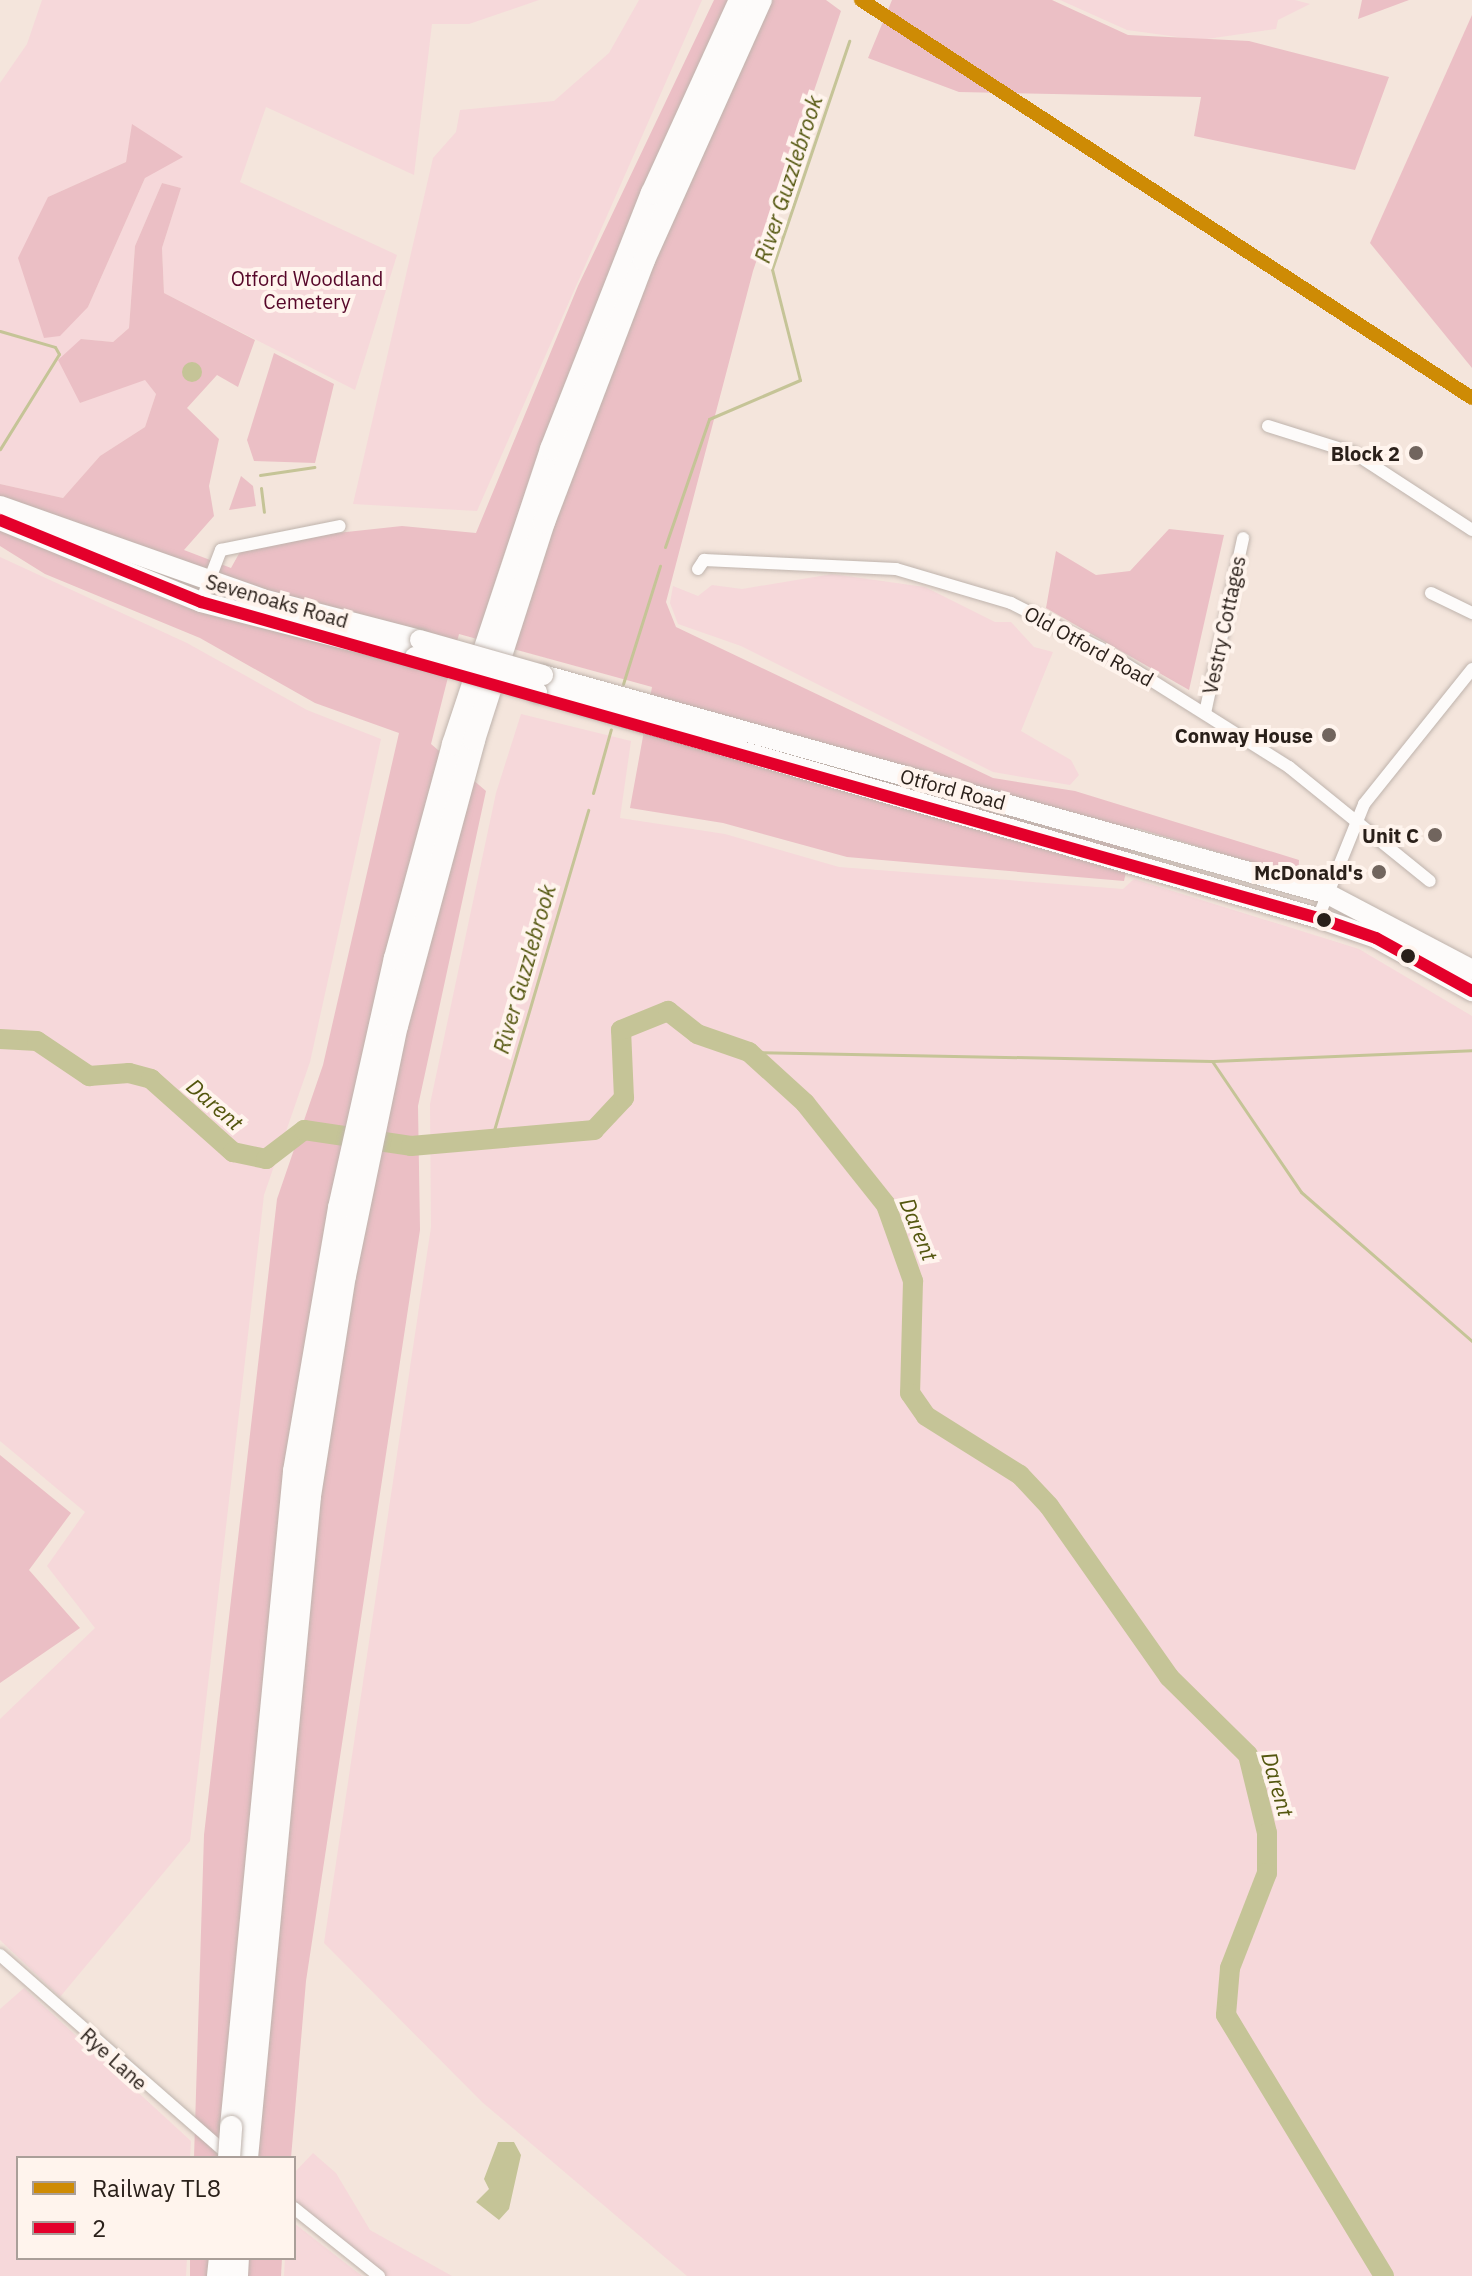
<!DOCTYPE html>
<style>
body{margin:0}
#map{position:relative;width:1472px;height:2276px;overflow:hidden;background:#f4e5dc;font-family:"IBM Plex Sans",sans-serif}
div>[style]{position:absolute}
.green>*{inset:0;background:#f6d8da}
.forest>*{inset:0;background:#ebbfc5}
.water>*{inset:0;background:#c5c497}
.round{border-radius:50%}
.stream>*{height:3px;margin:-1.5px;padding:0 1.5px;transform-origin:1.5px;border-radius:1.5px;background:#c5c497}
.river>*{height:20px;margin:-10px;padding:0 10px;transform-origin:10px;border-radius:10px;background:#c5c497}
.roads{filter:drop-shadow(0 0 2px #bfb4ad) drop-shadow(0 0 2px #bfb4ad)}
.minor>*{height:12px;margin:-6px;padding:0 6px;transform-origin:6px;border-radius:6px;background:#fdfbfa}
.primary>*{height:20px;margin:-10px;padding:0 10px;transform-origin:10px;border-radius:10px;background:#fdfbfa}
.motorway>*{height:22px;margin:-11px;padding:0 11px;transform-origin:11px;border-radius:11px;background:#fdfbfa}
.bridges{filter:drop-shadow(0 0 2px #bfb4ad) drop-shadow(0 0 2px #bfb4ad)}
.primary-bridge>*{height:20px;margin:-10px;padding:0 10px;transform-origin:10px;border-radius:10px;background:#fdfbfa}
.motorway-bridge>*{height:22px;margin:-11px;padding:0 11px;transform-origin:11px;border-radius:11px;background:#fdfbfa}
.bus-1>*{height:12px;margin:-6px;padding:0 6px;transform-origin:6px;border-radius:6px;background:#e4002b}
.rail-1>*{height:14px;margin:-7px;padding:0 7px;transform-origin:7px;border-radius:7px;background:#ce8b05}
.dots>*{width:22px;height:22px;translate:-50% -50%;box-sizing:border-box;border:4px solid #fff4ed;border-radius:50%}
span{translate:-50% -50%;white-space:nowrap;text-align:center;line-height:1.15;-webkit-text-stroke:8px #fff4ed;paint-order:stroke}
.park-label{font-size:20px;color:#560729}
.poi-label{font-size:20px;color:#2a201a;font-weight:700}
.right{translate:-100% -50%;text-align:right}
.street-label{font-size:20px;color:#2a201a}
.water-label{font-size:22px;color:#53560e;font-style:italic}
.legend{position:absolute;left:16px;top:2156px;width:280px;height:104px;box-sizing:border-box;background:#fff4ed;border:2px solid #aa9f99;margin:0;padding:10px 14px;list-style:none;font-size:24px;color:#2a201a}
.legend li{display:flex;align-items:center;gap:16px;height:40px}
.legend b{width:40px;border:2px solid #aa9f99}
</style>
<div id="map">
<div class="green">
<i style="clip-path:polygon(evenodd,42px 0,539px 0,469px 24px,432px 24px,414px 175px,266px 107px,240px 182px,397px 255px,355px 390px,164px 293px,162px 248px,181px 188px,162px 183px,135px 246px,129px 328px,113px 342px,81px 339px,80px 403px,145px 379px,156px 394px,145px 427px,100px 456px,63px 498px,0 484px,0 83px,27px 44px,42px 0,133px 124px,145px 178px,88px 307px,48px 197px,126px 162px,133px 124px)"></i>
<i style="clip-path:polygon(639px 0,702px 0,477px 511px,353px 504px,433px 158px,456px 132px,460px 110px,554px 101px,609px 53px)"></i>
<i style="clip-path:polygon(1060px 0,1295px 0,1310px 4px,1278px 20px,1276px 29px,1200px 40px,1127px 30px)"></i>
<i style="clip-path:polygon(0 557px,187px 643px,307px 710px,381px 739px,310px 1062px,264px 1195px,190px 1841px,60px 1997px,0 1940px,0 1719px,95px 1628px,47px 1566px,85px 1512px,0 1441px)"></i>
<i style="clip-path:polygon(832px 574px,925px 587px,995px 622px,1011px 622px,1034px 647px,1053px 652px,1021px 731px,1071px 760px,1079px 775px,1070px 785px,993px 772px,741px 646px,678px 624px,670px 603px,673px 586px,698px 596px,712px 585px,742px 589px)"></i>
<i style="clip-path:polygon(521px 714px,631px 741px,620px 818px,725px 834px,839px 867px,1123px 889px,1134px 879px,1359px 949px,1472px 1016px,1472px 2276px,687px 2276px,482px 2102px,324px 1943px,431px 1227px,430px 1104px,496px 793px)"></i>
<i style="clip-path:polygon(24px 1988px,191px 2141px,190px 2158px,18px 2158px,18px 2258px,187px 2258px,186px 2276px,0 2276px,0 2009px)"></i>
<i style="clip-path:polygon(313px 2153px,336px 2173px,370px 2230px,452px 2276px,386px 2276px,294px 2204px,294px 2173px)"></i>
<i style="clip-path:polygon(294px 2223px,362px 2276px,284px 2276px,285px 2258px,294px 2258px)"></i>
</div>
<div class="forest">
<i style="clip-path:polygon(714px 0,826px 0,841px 11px,753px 271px,666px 602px,676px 627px,993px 778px,1075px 791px,1299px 860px,1298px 876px,1136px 828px,1124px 881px,847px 857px,723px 823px,630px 808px,652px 687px,459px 634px,431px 744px,486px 791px,418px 1106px,420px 1230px,306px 1981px,291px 2158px,194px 2158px,204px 1835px,277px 1199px,323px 1065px,399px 733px,315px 703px,200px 638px,45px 574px,0 546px,0 484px,63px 498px,100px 456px,145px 427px,156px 394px,145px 380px,80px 403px,58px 360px,81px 339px,113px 342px,129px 328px,135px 246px,162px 183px,181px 188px,162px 248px,164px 293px,255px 340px,238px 387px,217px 375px,187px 408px,219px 439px,209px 486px,214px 516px,184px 550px,231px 568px,241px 550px,337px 533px,402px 526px,476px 533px,578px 286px)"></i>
<i style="clip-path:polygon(892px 0,1052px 0,1128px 35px,1249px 41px,1389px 77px,1355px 170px,1194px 136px,1201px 97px,959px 92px,868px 58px)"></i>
<i style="clip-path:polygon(1362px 0,1409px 0,1358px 19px)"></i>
<i style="clip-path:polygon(1472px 15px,1472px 368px,1370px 243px)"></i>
<i style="clip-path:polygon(132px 124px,183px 157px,145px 178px,88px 307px,60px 336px,44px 338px,18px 258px,48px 197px,126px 162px)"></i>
<i style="clip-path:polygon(274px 353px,334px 384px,315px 463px,254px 461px,247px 440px)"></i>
<i style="clip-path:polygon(241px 476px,253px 486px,256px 506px,229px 510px)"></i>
<i style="clip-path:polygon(1169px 529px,1224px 535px,1189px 690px,1046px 608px,1056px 551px,1096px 575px,1130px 571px)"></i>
<i style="clip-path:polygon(0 1455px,71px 1513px,29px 1570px,80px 1628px,0 1683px)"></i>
<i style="clip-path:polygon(190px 2258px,282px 2258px,281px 2276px,190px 2276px)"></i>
</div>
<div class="water">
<i class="round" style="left:182px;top:362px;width:20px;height:20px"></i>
<i style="clip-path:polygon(498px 2142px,514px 2142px,521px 2155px,509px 2209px,499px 2220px,476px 2202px,489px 2189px,484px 2179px)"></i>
</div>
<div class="stream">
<i style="left:0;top:331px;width:57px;rotate:16.2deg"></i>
<i style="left:55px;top:347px;width:8px;rotate:60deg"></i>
<i style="left:59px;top:354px;width:112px;rotate:121.8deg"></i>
<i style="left:260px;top:475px;width:55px;rotate:-8.4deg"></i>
<i style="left:261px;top:488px;width:24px;rotate:83deg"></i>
<i style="left:665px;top:547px;width:135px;rotate:-71deg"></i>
<i style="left:709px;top:419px;width:99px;rotate:-23.2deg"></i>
<i style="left:800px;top:380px;width:114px;rotate:-104.2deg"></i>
<i style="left:772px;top:269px;width:241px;rotate:-71.3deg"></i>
<i style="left:623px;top:684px;width:124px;rotate:-72.6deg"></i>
<i style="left:593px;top:793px;width:66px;rotate:-74.3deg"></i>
<i style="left:749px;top:1052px;width:463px;rotate:1.1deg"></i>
<i style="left:1212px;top:1061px;width:158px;rotate:55.8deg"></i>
<i style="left:1301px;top:1192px;width:227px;rotate:41.1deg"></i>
<i style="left:1213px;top:1061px;width:259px;rotate:-2.4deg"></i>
<i style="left:492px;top:1137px;width:341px;rotate:-73.6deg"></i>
</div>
<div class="river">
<i style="left:0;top:1039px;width:37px;rotate:3deg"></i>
<i style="left:37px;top:1041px;width:63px;rotate:33.9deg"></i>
<i style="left:89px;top:1076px;width:40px;rotate:-4.3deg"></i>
<i style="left:129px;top:1073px;width:23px;rotate:15deg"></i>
<i style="left:151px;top:1079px;width:110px;rotate:41.7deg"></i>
<i style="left:233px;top:1152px;width:34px;rotate:12deg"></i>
<i style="left:266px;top:1159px;width:48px;rotate:-37.3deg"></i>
<i style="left:304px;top:1130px;width:108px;rotate:8.5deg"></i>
<i style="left:411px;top:1146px;width:184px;rotate:-5deg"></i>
<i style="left:594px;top:1130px;width:44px;rotate:-46.8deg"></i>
<i style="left:624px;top:1098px;width:68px;rotate:-92.5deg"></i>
<i style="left:621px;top:1030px;width:51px;rotate:-22deg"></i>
<i style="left:668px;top:1011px;width:37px;rotate:38deg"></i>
<i style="left:697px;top:1034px;width:55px;rotate:19.1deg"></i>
<i style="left:749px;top:1052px;width:76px;rotate:42.3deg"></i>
<i style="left:805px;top:1103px;width:130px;rotate:51.5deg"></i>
<i style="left:886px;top:1205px;width:81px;rotate:70.4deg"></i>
<i style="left:913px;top:1281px;width:112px;rotate:91.5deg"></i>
<i style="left:910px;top:1393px;width:28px;rotate:55deg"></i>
<i style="left:926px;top:1416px;width:111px;rotate:32.1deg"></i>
<i style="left:1020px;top:1475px;width:42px;rotate:46.9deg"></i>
<i style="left:1049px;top:1506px;width:209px;rotate:54.9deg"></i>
<i style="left:1169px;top:1677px;width:111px;rotate:44.6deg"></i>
<i style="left:1248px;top:1755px;width:80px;rotate:76.3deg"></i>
<i style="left:1267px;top:1833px;width:40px;rotate:90deg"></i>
<i style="left:1267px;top:1873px;width:102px;rotate:111.3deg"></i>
<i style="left:1230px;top:1968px;width:47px;rotate:94.9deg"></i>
<i style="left:1226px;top:2015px;width:305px;rotate:58.8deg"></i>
</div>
<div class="roads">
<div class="minor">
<i style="left:1268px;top:426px;width:90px;rotate:17.4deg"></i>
<i style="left:1354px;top:453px;width:141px;rotate:33.1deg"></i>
<i style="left:698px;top:569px;width:11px;rotate:-56deg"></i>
<i style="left:704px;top:560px;width:192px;rotate:2.7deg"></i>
<i style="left:896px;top:569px;width:120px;rotate:16.5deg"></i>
<i style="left:1011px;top:603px;width:100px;rotate:26.8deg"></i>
<i style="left:1100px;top:648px;width:223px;rotate:32.2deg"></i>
<i style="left:1289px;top:767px;width:181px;rotate:39deg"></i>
<i style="left:1431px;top:593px;width:46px;rotate:26deg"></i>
<i style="left:201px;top:602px;width:56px;rotate:-69deg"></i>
<i style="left:221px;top:550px;width:121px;rotate:-11.4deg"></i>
<i style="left:1205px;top:713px;width:179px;rotate:-77.7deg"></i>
<i style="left:1318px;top:918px;width:123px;rotate:-68deg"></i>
<i style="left:1364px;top:804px;width:173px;rotate:-51.3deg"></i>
<i style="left:0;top:1955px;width:305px;rotate:41.2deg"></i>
<i style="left:294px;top:2208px;width:109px;rotate:38.7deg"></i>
</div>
<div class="primary">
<i style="left:0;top:506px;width:278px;rotate:19.5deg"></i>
<i style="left:262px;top:599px;width:163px;rotate:14.5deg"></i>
<i style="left:0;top:520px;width:217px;rotate:22.2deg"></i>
<i style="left:201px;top:602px;width:221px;rotate:14.4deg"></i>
<i style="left:543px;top:675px;width:815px;rotate:15.59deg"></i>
<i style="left:1328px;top:894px;width:163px;rotate:27.8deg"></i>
<i style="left:537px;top:692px;width:813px;rotate:16.14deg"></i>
<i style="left:1318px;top:918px;width:61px;rotate:19deg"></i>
<i style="left:1376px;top:938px;width:110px;rotate:28.9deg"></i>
</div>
<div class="motorway">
<i style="left:231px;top:2127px;width:659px;rotate:-84.51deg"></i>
<i style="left:294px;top:1471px;width:267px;rotate:-80.3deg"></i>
<i style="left:339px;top:1208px;width:256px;rotate:-77.4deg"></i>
<i style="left:395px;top:958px;width:222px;rotate:-74.8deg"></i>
<i style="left:453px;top:744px;width:311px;rotate:-71.6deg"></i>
<i style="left:551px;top:449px;width:275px;rotate:-68.5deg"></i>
<i style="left:652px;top:193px;width:212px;rotate:-65.5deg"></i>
<i style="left:247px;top:2158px;width:665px;rotate:-84.56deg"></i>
<i style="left:310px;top:1496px;width:223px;rotate:-81deg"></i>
<i style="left:345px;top:1276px;width:255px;rotate:-78.3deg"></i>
<i style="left:397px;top:1026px;width:296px;rotate:-74.9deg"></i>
<i style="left:474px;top:740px;width:229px;rotate:-72.2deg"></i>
<i style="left:544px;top:522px;width:280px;rotate:-69.1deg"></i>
<i style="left:644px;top:260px;width:285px;rotate:-65.8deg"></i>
<i style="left:218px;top:2276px;width:18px;rotate:-84deg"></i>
<i style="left:237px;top:2276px;width:18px;rotate:-87deg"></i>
</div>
</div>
<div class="bridges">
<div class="primary-bridge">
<i style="left:420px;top:640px;width:128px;rotate:15.9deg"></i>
<i style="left:415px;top:657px;width:127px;rotate:16deg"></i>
</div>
<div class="motorway-bridge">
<i style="left:229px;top:2158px;width:31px;rotate:-86deg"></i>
</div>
</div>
<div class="bus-1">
<i style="left:0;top:520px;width:217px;rotate:22.2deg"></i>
<i style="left:201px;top:602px;width:1161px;rotate:15.8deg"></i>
<i style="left:1318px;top:918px;width:61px;rotate:19deg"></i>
<i style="left:1376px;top:938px;width:110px;rotate:28.9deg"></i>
</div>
<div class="rail-1">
<i style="left:861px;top:0;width:729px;rotate:33.08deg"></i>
</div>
<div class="dots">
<i style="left:1416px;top:453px;background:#71655e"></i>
<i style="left:1329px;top:735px;background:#71655e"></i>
<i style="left:1435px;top:835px;background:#71655e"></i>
<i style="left:1379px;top:872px;background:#71655e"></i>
<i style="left:1324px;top:920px;background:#2a201a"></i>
<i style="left:1408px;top:956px;background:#2a201a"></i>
</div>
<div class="park-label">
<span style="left:307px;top:290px">Otford Woodland<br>Cemetery</span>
</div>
<div class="poi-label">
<span class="right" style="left:1400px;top:453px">Block 2</span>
<span class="right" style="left:1313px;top:735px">Conway House</span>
<span class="right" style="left:1419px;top:835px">Unit C</span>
<span class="right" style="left:1363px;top:872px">McDonald's</span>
</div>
<div class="street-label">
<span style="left:277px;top:601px;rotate:16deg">Sevenoaks Road</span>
<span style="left:1224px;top:625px;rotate:-78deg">Vestry Cottages</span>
<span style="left:1089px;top:646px;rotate:29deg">Old Otford Road</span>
<span style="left:953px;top:789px;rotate:15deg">Otford Road</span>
<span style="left:114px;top:2059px;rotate:42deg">Rye Lane</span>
</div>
<div class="water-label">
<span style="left:788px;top:179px;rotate:-72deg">River Guzzlebrook</span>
<span style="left:524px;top:969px;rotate:-74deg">River Guzzlebrook</span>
<span style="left:215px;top:1104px;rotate:41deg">Darent</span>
<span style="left:919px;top:1229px;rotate:68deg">Darent</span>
<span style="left:1278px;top:1784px;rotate:74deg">Darent</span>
</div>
<ul class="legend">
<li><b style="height:10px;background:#ce8b05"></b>Railway TL8</li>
<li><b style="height:10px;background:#e4002b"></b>2</li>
</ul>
</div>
